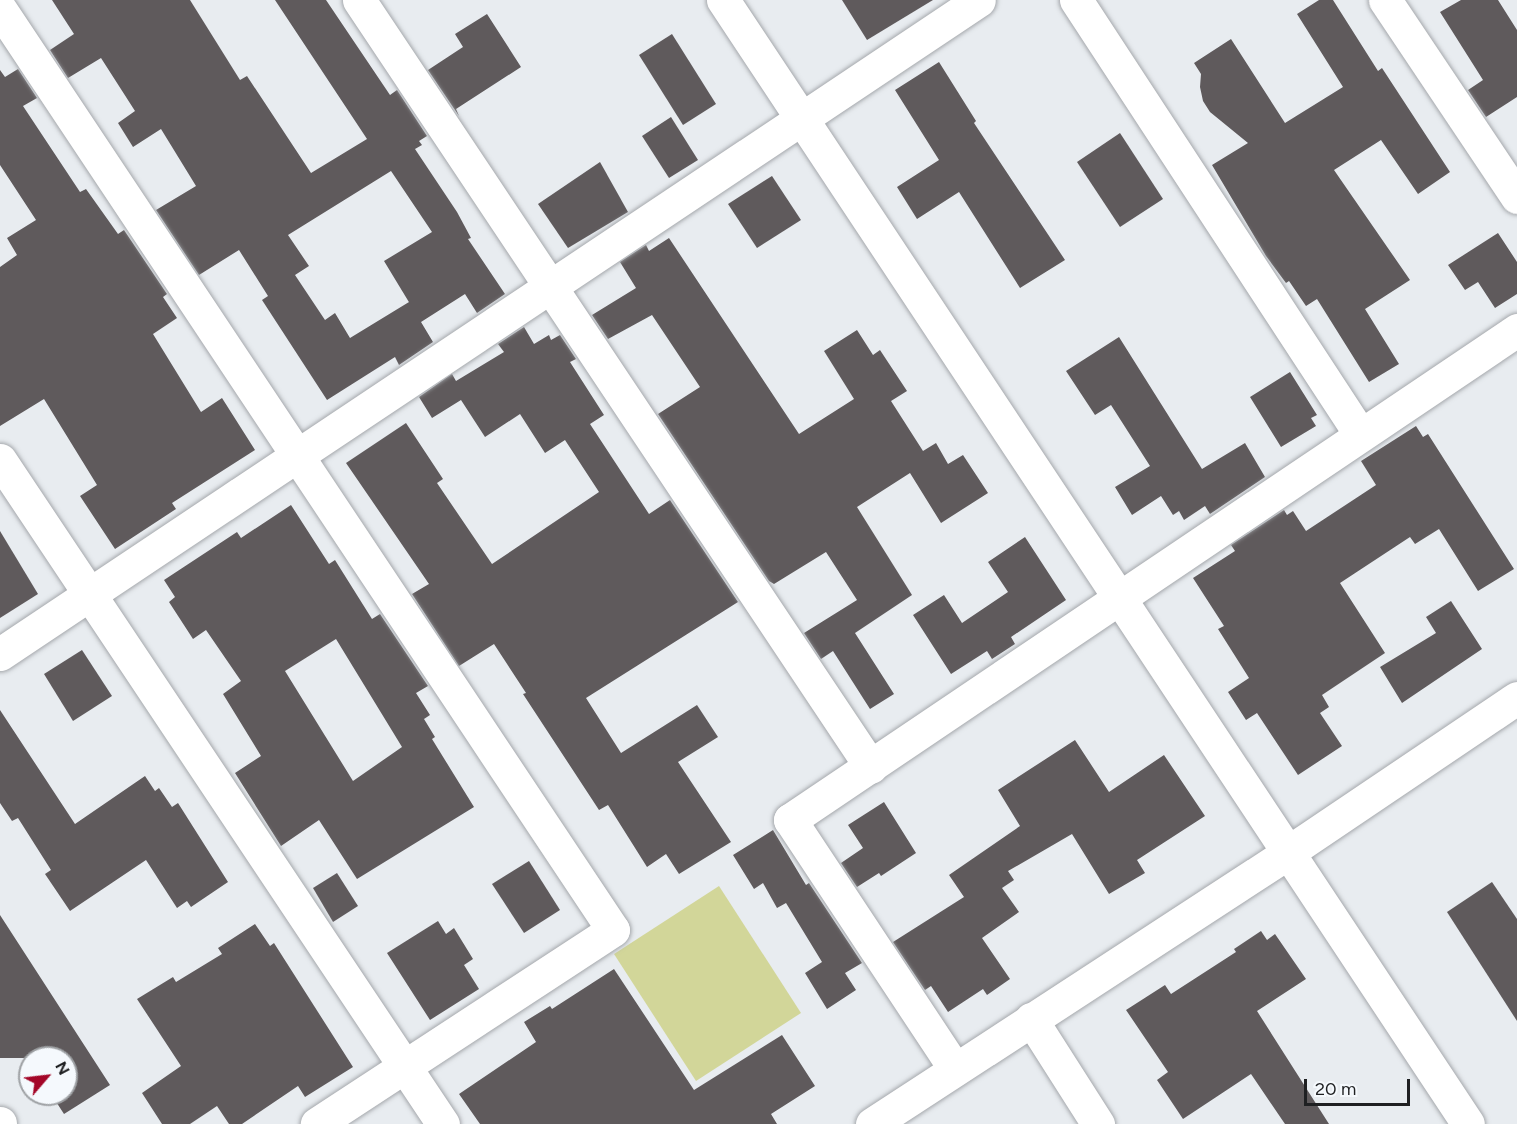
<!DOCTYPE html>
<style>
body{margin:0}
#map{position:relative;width:1517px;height:1124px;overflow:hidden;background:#e8ecf0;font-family:Figtree,sans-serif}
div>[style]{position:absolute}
.green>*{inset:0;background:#d2d699}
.building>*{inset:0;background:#5f5a5c}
.roads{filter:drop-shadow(0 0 2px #a5a8ac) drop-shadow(0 0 2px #a5a8ac)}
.street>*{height:33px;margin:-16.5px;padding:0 16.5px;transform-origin:16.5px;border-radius:16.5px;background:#fff}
.secondary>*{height:33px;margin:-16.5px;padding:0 16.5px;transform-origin:16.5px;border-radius:16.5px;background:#fff}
span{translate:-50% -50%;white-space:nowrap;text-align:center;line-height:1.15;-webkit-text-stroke:6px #f5f9fd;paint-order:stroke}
.north{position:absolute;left:18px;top:1046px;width:60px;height:60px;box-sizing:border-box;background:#f5f9fd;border:2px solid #9fa2a5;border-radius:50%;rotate:62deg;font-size:16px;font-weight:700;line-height:24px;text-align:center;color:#1f2022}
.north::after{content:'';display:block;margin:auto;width:21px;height:27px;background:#a30628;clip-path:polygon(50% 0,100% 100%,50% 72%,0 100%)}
.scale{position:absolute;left:1304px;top:1079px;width:106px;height:27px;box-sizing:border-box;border:3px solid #1f2022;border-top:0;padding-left:8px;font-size:18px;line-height:21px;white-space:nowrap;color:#1f2022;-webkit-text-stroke:4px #f5f9fd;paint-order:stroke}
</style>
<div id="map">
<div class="green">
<i style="clip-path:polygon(719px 886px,801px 1013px,696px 1081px,614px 954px)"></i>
</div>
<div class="building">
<i style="clip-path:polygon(52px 0,190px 0,240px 80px,247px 76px,311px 173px,367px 139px,275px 0,326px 0,390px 95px,397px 90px,427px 136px,419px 141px,422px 145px,415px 149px,457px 212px,471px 238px,468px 239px,505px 294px,477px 313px,465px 294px,421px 322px,384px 261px,432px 232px,391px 171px,288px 235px,309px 266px,295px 275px,325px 320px,335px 313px,350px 338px,409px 302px,433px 342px,399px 365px,395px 357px,327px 400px,262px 300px,268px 296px,239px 250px,199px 275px,156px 210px,196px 186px,161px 129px,133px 147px,118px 123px,135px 111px,101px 58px,68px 78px,50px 50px,74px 34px)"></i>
<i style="clip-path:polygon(842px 0,933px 0,867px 40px)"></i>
<i style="clip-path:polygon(1319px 0,1333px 0,1378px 71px,1382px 68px,1450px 172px,1418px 194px,1381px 140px,1334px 170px,1410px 280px,1365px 309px,1399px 364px,1369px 382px,1317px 299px,1306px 306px,1289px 281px,1286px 283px,1266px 256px,1212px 165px,1248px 143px,1210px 112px,1203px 101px,1200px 87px,1201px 74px,1194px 63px,1231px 39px,1285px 123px,1343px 87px,1297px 14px)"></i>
<i style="clip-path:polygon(1461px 0,1498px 0,1517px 30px,1517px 97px,1486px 117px,1468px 90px,1483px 80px,1440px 12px)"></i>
<i style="clip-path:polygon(487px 14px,521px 67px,456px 109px,459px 116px,428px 70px,463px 47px,455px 34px)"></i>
<i style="clip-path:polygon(672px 34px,716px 104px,683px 125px,639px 55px)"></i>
<i style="clip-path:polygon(939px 62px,976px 121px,974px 123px,1065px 260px,1020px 288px,959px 192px,917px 219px,897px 187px,939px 160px,895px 90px)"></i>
<i style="clip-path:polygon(18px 69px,37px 98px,23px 106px,80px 192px,86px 189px,118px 234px,124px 230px,167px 294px,163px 297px,177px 318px,153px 334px,201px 412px,222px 398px,255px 450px,172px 503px,176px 509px,115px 549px,80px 496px,97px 485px,44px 399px,0 426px,0 267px,17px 255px,7px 238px,36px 220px,0 165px,0 70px,5px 77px)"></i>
<i style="clip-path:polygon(671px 117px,698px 160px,669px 178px,642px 136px)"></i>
<i style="clip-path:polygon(1120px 133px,1163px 199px,1120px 227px,1077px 162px)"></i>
<i style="clip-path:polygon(600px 162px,628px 212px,568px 248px,538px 204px)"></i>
<i style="clip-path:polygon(772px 176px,801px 220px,757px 248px,728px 204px)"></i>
<i style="clip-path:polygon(1498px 233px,1517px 262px,1517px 294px,1495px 308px,1478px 282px,1465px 290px,1448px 265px)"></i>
<i style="clip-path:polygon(669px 238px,799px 434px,854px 399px,824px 351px,857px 330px,873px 355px,880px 350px,907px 391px,891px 401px,923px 451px,936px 443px,948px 464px,963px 455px,988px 493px,941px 523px,910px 473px,857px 507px,912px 595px,855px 633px,894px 694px,870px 709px,833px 651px,821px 659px,804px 633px,857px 600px,826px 552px,774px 584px,769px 581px,658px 414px,700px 387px,652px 315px,608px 339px,592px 315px,636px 288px,620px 262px,646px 245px,649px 251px)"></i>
<i style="clip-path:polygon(524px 327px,534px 344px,549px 335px,551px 340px,560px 335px,576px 359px,570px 362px,604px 415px,590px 424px,649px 514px,670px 500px,738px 602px,586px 698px,621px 753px,697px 705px,718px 737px,678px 762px,731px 842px,679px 874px,666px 854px,647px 867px,608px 805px,599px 810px,523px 694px,526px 693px,494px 644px,459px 666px,412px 594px,429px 584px,346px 463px,406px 423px,443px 479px,437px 483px,492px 564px,599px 492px,565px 440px,545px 453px,520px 414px,485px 437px,461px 400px,432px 418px,419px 397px,452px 374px,456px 381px,504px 352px,498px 344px)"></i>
<i style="clip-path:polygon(1119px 337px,1202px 469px,1245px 443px,1265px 477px,1210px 514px,1205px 506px,1184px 520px,1179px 511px,1173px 515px,1161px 496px,1132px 515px,1115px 487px,1150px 466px,1111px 405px,1095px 415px,1066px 371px)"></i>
<i style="clip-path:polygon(1290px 372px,1317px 415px,1311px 418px,1316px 426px,1281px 447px,1250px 397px)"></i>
<i style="clip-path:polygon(1416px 426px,1423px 437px,1428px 434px,1514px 569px,1478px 591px,1439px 529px,1415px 544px,1410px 537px,1340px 583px,1385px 653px,1322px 695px,1329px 707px,1320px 713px,1342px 746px,1298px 775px,1257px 713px,1246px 720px,1228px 692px,1249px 678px,1218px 629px,1224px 626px,1193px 578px,1235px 551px,1231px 545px,1284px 510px,1287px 515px,1293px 511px,1306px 531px,1376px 485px,1361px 461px)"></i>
<i style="clip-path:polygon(evenodd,291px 505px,329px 564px,335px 560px,372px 619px,380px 614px,428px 686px,416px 693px,430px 715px,424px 719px,435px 737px,432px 739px,474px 807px,357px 879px,319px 820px,281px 846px,235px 773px,261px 756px,223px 694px,241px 681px,206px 630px,193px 639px,169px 602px,175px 597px,164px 580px,237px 532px,241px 538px,291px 505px,336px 639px,402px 747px,353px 781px,285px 671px,336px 639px)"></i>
<i style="clip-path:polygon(0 531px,38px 594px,0 618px)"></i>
<i style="clip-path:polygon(1025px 537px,1066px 600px,1011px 637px,1015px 644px,992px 659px,987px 651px,951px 674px,913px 615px,944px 595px,962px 623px,1008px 592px,988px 562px)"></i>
<i style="clip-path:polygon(1451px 601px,1482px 649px,1402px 703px,1380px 667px,1436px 633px,1426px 617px)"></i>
<i style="clip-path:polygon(82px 650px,112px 696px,73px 721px,44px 674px)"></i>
<i style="clip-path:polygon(0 710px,75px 824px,145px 776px,155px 791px,159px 788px,172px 807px,178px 803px,228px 882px,191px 907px,187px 901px,177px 908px,146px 860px,70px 911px,45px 874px,51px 870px,18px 818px,12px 821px,0 803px)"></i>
<i style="clip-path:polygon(1075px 740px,1109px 792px,1164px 755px,1205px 816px,1137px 860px,1145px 873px,1109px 894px,1072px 834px,1008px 871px,1014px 880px,1002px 888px,1019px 912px,982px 938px,1010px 979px,987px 995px,983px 989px,948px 1012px,931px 986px,925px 990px,893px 942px,964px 897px,949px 875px,1020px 826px,998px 790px)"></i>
<i style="clip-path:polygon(884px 802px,916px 853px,881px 876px,879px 873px,857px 887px,841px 863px,863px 848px,848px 825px)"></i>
<i style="clip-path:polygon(773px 830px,806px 885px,809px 883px,862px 963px,845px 973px,856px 990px,827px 1009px,805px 973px,822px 962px,786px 903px,777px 908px,763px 883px,754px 889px,733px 855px)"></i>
<i style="clip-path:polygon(529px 861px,560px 910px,524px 933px,492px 884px)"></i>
<i style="clip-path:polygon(337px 873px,358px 906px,333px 922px,313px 888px)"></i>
<i style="clip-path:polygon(1492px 882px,1517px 919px,1517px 1021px,1447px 912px)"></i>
<i style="clip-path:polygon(0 915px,110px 1085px,64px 1114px,51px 1094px,66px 1094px,66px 1058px,30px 1058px,30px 1060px,29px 1058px,0 1058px)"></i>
<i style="clip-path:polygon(438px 921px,446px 934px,454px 928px,473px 959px,464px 965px,479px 989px,430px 1020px,387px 953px)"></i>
<i style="clip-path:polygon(255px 924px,270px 946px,274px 943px,353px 1067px,305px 1097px,298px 1086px,242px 1124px,229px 1124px,217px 1106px,190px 1124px,162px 1124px,142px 1093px,181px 1066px,137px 999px,173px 977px,176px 982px,222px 954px,218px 948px)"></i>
<i style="clip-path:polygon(1261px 931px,1267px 940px,1275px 934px,1306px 979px,1257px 1011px,1329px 1124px,1285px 1124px,1251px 1074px,1183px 1119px,1157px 1080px,1168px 1072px,1126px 1010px,1165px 985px,1171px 994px,1236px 952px,1234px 949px)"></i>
<i style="clip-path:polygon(614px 969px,694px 1090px,782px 1035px,815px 1086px,771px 1114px,777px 1124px,480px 1124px,459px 1094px,536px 1042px,524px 1022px,550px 1006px,552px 1009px)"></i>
</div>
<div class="roads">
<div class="street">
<i style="left:359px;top:0;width:922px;rotate:56.28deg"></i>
<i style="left:723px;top:0;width:1348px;rotate:56.46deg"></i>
<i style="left:1076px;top:0;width:519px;rotate:56.8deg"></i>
<i style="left:1385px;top:0;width:237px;rotate:56.2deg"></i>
<i style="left:0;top:9px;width:1106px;rotate:56.35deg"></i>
<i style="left:613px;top:930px;width:354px;rotate:146.8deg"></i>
<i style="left:0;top:460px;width:798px;rotate:56.29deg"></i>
<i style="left:0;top:654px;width:1177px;rotate:-33.74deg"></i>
<i style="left:1031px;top:1019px;width:125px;rotate:57.5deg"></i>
<i style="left:955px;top:1069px;width:299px;rotate:-123.5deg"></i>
<i style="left:790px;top:820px;width:877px;rotate:-33.98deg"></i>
<i style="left:0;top:1123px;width:1px;rotate:90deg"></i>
</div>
<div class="secondary">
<i style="left:872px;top:1124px;width:496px;rotate:-33.1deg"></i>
<i style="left:1287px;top:853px;width:277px;rotate:-34deg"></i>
</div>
</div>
<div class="north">N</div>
<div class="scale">20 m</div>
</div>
